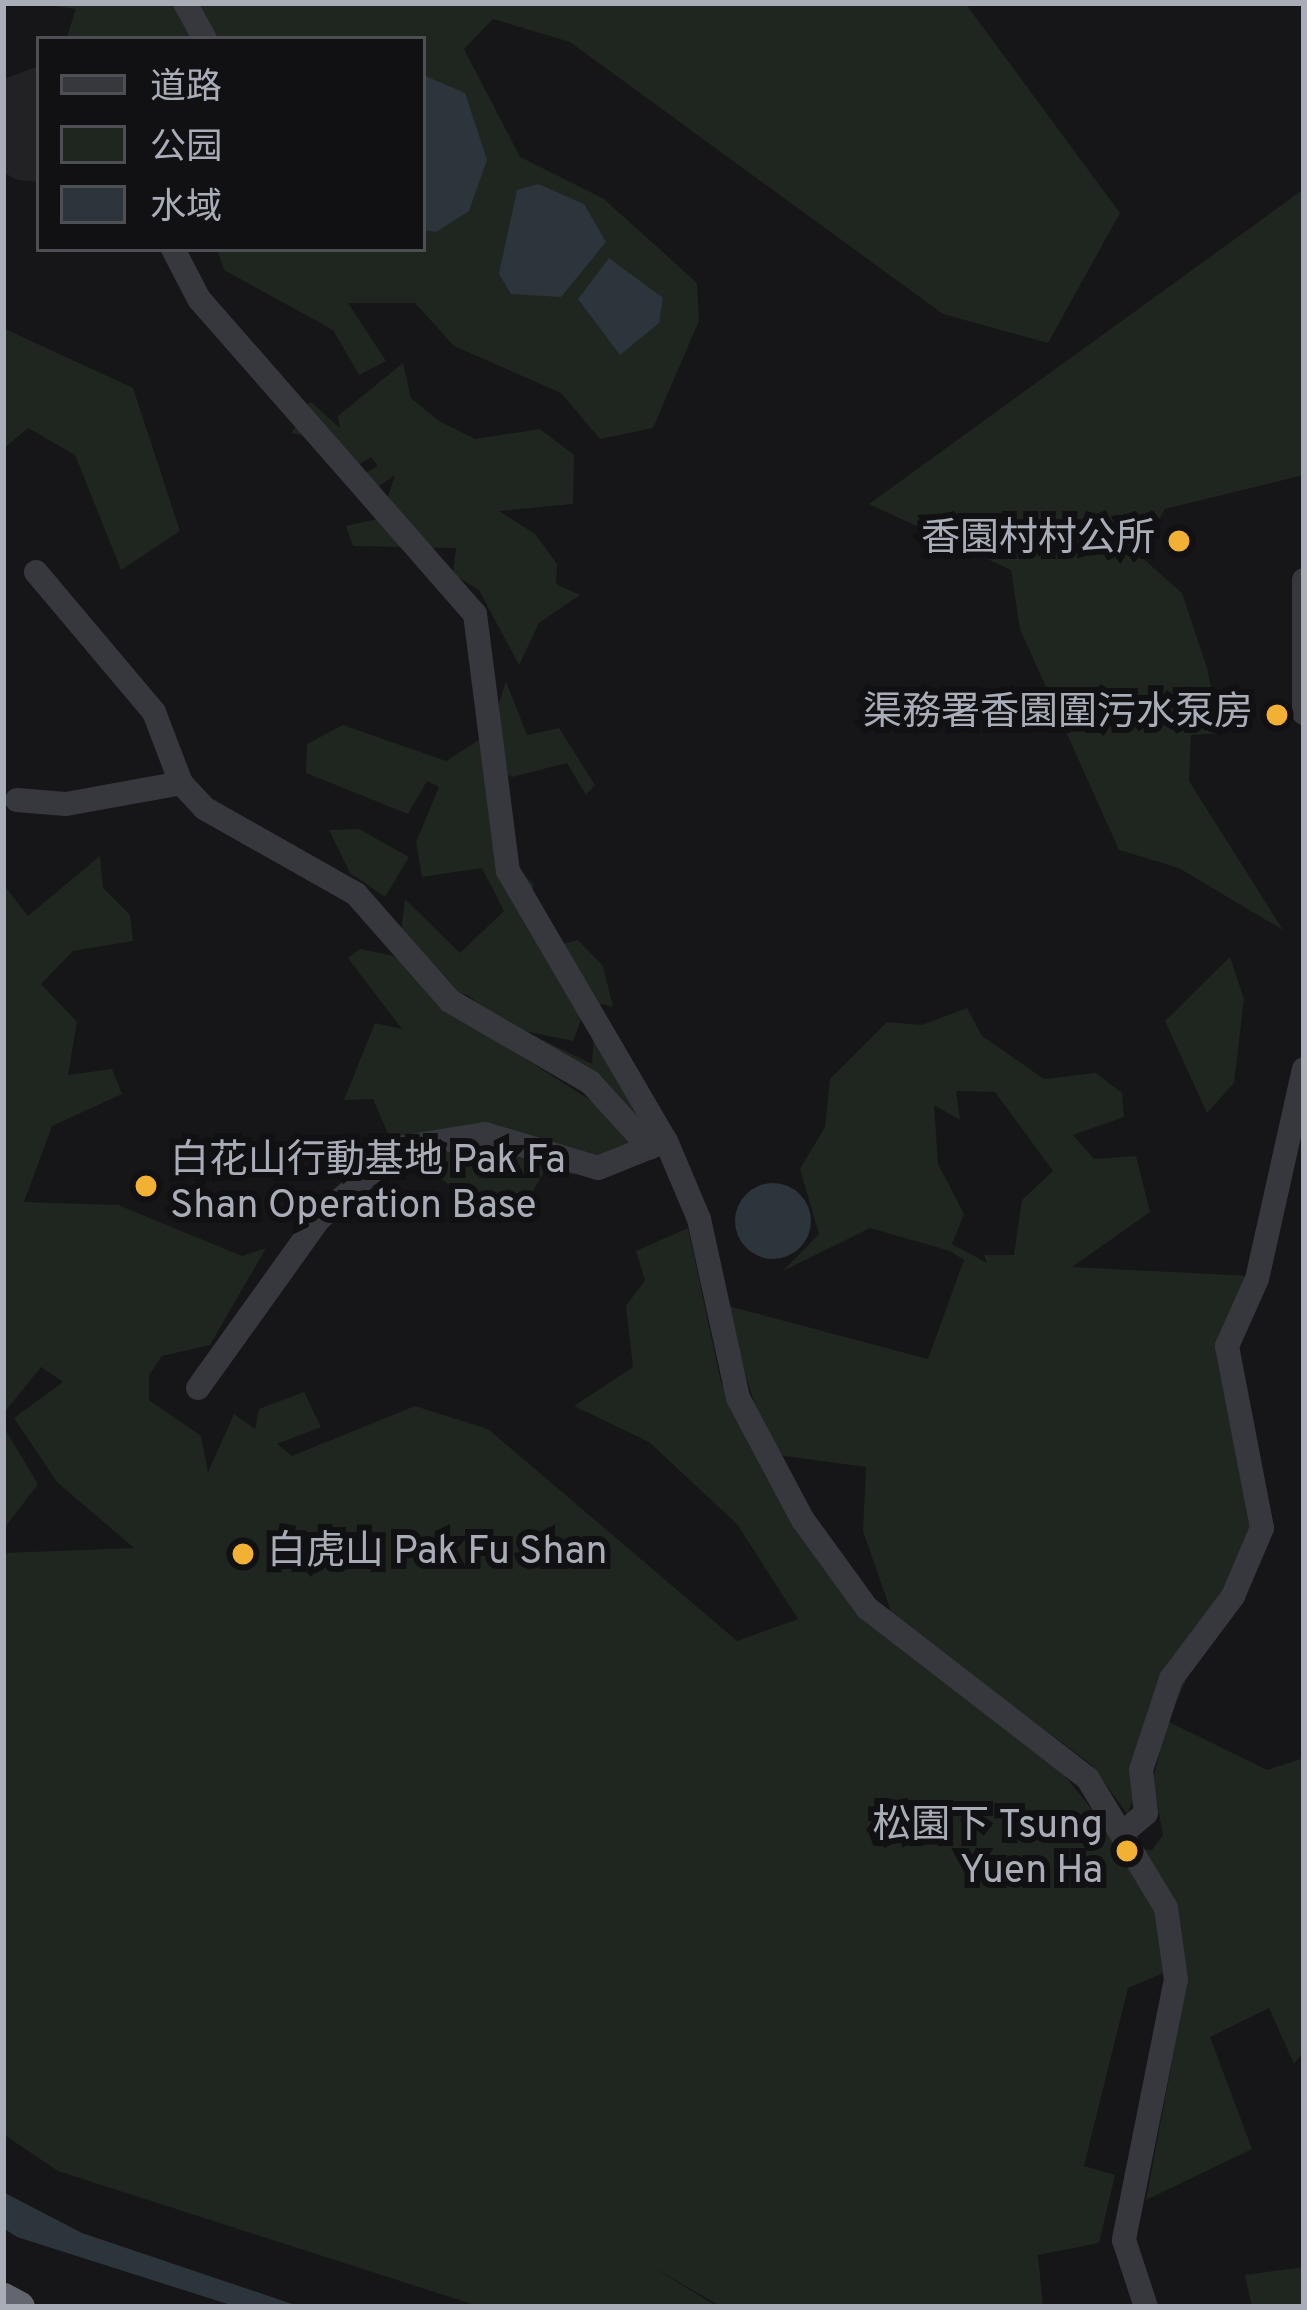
<!DOCTYPE html>
<meta charset="utf-8">
<style>
body{margin:0}
#map{position:relative;width:1307px;height:2310px;overflow:hidden;background:#161618;font-family:Overpass,"Noto Sans SC",sans-serif}
div>[style]{position:absolute}
.built>*{inset:0;background:#222225}
.green>*{inset:0;background:#1e261f}
.water>*{inset:0;background:#2c353c}
.round{border-radius:50%}
.minor>*{height:24px;margin:-12px;padding:0 12px;transform-origin:12px;border-radius:12px;background:#37383d}
.highway>*{height:33px;margin:-16.5px;padding:0 16.5px;transform-origin:16.5px;border-radius:16.5px;background:#63666e}
.dots>*{width:33px;height:33px;translate:-50% -50%;box-sizing:border-box;border:6px solid #111113;border-radius:50%}
span{translate:-50% -50%;white-space:nowrap;text-align:center;line-height:1.15;-webkit-text-stroke:12px #111113;paint-order:stroke}
.poi-label{font-size:39px;color:#a8adb8}
.right{translate:-100% -50%;text-align:right}
.left{translate:0 -50%;text-align:left}
.frame{position:absolute;inset:0;border:6px solid #a8adb8;pointer-events:none}
.legend{position:absolute;left:36px;top:36px;width:390px;height:216px;box-sizing:border-box;background:#111113;border:3px solid #4d4f55;margin:0;padding:15px 21px;list-style:none;font-size:36px;color:#a8adb8}
.legend li{display:flex;align-items:center;gap:24px;height:60px}
.legend b{width:60px;border:3px solid #4d4f55}
</style>
<div id="map">
<div class="built">
<i style="clip-path:polygon(39px 66px,39px 182px,17px 180px,3px 172px,3px 79px)"></i>
</div>
<div class="green">
<i style="clip-path:polygon(35px 3px,176px 3px,195px 39px,66px 39px,76px 9px)"></i>
<i style="clip-path:polygon(198px 3px,965px 3px,1120px 213px,1048px 343px,943px 314px,570px 42px,493px 19px,464px 49px,520px 157px,604px 199px,697px 283px,699px 321px,653px 428px,600px 439px,561px 393px,454px 346px,415px 303px,348px 303px,386px 361px,359px 375px,333px 330px,224px 270px,217px 249px,423px 249px,423px 39px,217px 39px)"></i>
<i style="clip-path:polygon(1304px 189px,1304px 475px,1165px 509px,1138px 554px,1182px 593px,1207px 668px,1221px 733px,1191px 735px,1189px 781px,1283px 930px,1179px 868px,1119px 850px,1020px 629px,1011px 570px,869px 504px)"></i>
<i style="clip-path:polygon(3px 328px,133px 388px,180px 531px,121px 570px,75px 455px,28px 428px,3px 449px)"></i>
<i style="clip-path:polygon(403px 363px,411px 398px,439px 421px,475px 439px,540px 429px,574px 455px,573px 504px,499px 511px,535px 534px,557px 564px,556px 584px,580px 595px,539px 623px,519px 665px,479px 590px,453px 574px,456px 548px,353px 546px,346px 526px,381px 518px,395px 475px,364px 497px,351px 481px,378px 466px,371px 457px,348px 471px,326px 440px,291px 433px,302px 419px,295px 410px,311px 402px,340px 428px,338px 416px)"></i>
<i style="clip-path:polygon(506px 681px,527px 735px,559px 728px,595px 785px,586px 795px,567px 763px,512px 777px,485px 762px,501px 848px,533px 884px,534px 913px,556px 946px,578px 940px,603px 966px,613px 1007px,588px 1001px,573px 1041px,524px 1031px,592px 1064px,594px 1035px,653px 1134px,467px 995px,432px 986px,399px 950px,405px 899px,460px 953px,504px 911px,482px 868px,422px 877px,416px 842px,439px 787px,427px 781px,408px 814px,306px 773px,307px 744px,343px 725px,446px 761px,490px 733px)"></i>
<i style="clip-path:polygon(359px 829px,409px 857px,385px 897px,350px 873px,329px 830px)"></i>
<i style="clip-path:polygon(100px 856px,103px 888px,130px 915px,133px 941px,73px 951px,41px 984px,77px 1022px,68px 1075px,112px 1069px,122px 1094px,52px 1126px,24px 1202px,118px 1205px,242px 1256px,266px 1248px,210px 1345px,162px 1356px,149px 1375px,149px 1400px,201px 1436px,208px 1472px,234px 1414px,255px 1429px,259px 1409px,304px 1392px,321px 1427px,277px 1444px,292px 1456px,415px 1406px,488px 1429px,737px 1641px,798px 1619px,737px 1524px,649px 1442px,574px 1406px,633px 1367px,626px 1306px,645px 1280px,636px 1251px,688px 1228px,721px 1382px,822px 1567px,879px 1629px,1048px 1755px,1123px 1848px,1152px 1850px,1163px 1835px,1153px 1781px,1167px 1721px,1267px 1770px,1304px 1758px,1304px 2051px,1294px 2064px,1269px 2008px,1210px 2037px,1252px 2149px,1146px 2200px,1188px 1977px,1166px 1972px,1128px 1988px,1084px 2166px,1115px 2175px,1099px 2243px,1038px 2255px,1043px 2307px,722px 2307px,651px 2266px,718px 2307px,481px 2307px,58px 2171px,3px 2134px,3px 1553px,134px 1548px,57px 1482px,14px 1418px,63px 1382px,41px 1367px,3px 1414px,3px 884px,28px 916px)"></i>
<i style="clip-path:polygon(360px 949px,394px 956px,463px 1019px,623px 1121px,635px 1142px,595px 1175px,543px 1173px,526px 1203px,478px 1210px,475px 1188px,459px 1193px,389px 1136px,373px 1099px,344px 1100px,375px 1023px,402px 1029px,348px 958px)"></i>
<i style="clip-path:polygon(1230px 957px,1244px 999px,1234px 1083px,1207px 1113px,1165px 1021px)"></i>
<i style="clip-path:polygon(evenodd,967px 1008px,982px 1036px,1044px 1079px,1096px 1073px,1122px 1093px,1124px 1117px,1073px 1135px,1094px 1159px,1136px 1156px,1150px 1212px,1072px 1267px,1252px 1276px,1217px 1358px,1252px 1529px,1127px 1814px,1092px 1765px,893px 1617px,863px 1531px,866px 1467px,770px 1454px,724px 1305px,928px 1359px,964px 1260px,950px 1251px,870px 1228px,783px 1271px,819px 1234px,800px 1169px,825px 1127px,830px 1079px,887px 1022px,922px 1025px,967px 1008px,956px 1091px,995px 1092px,1053px 1171px,1022px 1200px,1014px 1255px,984px 1255px,987px 1263px,952px 1244px,964px 1214px,938px 1164px,934px 1105px,960px 1120px,956px 1091px)"></i>
<i style="clip-path:polygon(3px 1426px,38px 1484px,3px 1530px)"></i>
<i style="clip-path:polygon(1304px 2267px,1304px 2307px,1252px 2307px,1245px 2275px)"></i>
</div>
<div class="water">
<i style="clip-path:polygon(423px 75px,465px 93px,487px 160px,469px 211px,436px 232px,423px 230px)"></i>
<i style="clip-path:polygon(538px 184px,584px 204px,606px 242px,561px 297px,511px 294px,499px 274px,517px 190px)"></i>
<i style="clip-path:polygon(609px 258px,663px 298px,659px 323px,620px 355px,578px 299px)"></i>
<i class="round" style="left:735px;top:1183px;width:76px;height:76px"></i>
<i style="clip-path:polygon(3px 2192px,82px 2233px,301px 2307px,237px 2307px,17px 2237px,3px 2228px)"></i>
</div>
<div class="minor">
<i style="left:185px;top:3px;width:41px;rotate:60.9deg"></i>
<i style="left:173px;top:249px;width:56px;rotate:62.5deg"></i>
<i style="left:199px;top:299px;width:419px;rotate:48.8deg"></i>
<i style="left:475px;top:614px;width:259px;rotate:82.7deg"></i>
<i style="left:508px;top:871px;width:313px;rotate:59.7deg"></i>
<i style="left:666px;top:1141px;width:85px;rotate:67.1deg"></i>
<i style="left:699px;top:1219px;width:183px;rotate:77.7deg"></i>
<i style="left:738px;top:1398px;width:138px;rotate:62deg"></i>
<i style="left:803px;top:1520px;width:109px;rotate:54deg"></i>
<i style="left:867px;top:1608px;width:279px;rotate:37.7deg"></i>
<i style="left:1088px;top:1779px;width:151px;rotate:58.8deg"></i>
<i style="left:1166px;top:1908px;width:72px;rotate:82deg"></i>
<i style="left:1176px;top:1979px;width:266px;rotate:101.3deg"></i>
<i style="left:1124px;top:2240px;width:71px;rotate:71.8deg"></i>
<i style="left:36px;top:572px;width:183px;rotate:49.9deg"></i>
<i style="left:154px;top:712px;width:76px;rotate:69.2deg"></i>
<i style="left:181px;top:783px;width:34px;rotate:47deg"></i>
<i style="left:204px;top:808px;width:175px;rotate:29.5deg"></i>
<i style="left:356px;top:894px;width:142px;rotate:48.7deg"></i>
<i style="left:450px;top:1001px;width:162px;rotate:30.1deg"></i>
<i style="left:590px;top:1082px;width:89px;rotate:47.7deg"></i>
<i style="left:1304px;top:580px;width:133px;rotate:90deg"></i>
<i style="left:17px;top:800px;width:49px;rotate:4.7deg"></i>
<i style="left:66px;top:804px;width:117px;rotate:-10.3deg"></i>
<i style="left:198px;top:1388px;width:208px;rotate:-54.4deg"></i>
<i style="left:319px;top:1219px;width:106px;rotate:-41.9deg"></i>
<i style="left:398px;top:1148px;width:88px;rotate:-9.1deg"></i>
<i style="left:485px;top:1134px;width:118px;rotate:16.7deg"></i>
<i style="left:598px;top:1168px;width:72px;rotate:-21.9deg"></i>
<i style="left:1126px;top:1830px;width:26px;rotate:-40deg"></i>
<i style="left:1146px;top:1813px;width:43px;rotate:-96.6deg"></i>
<i style="left:1141px;top:1770px;width:96px;rotate:-71.8deg"></i>
<i style="left:1171px;top:1679px;width:104px;rotate:-53.2deg"></i>
<i style="left:1233px;top:1596px;width:74px;rotate:-66.9deg"></i>
<i style="left:1262px;top:1528px;width:185px;rotate:-100.9deg"></i>
<i style="left:1227px;top:1346px;width:73px;rotate:-65.9deg"></i>
<i style="left:1257px;top:1279px;width:215px;rotate:-77.4deg"></i>
</div>
<div class="highway">
<i style="left:3px;top:2299px;width:17px;rotate:28deg"></i>
</div>
<div class="dots">
<i style="left:1179px;top:541px;background:#f2b134"></i>
<i style="left:1277px;top:715px;background:#f2b134"></i>
<i style="left:146px;top:1186px;background:#f2b134"></i>
<i style="left:243px;top:1554px;background:#f2b134"></i>
<i style="left:1127px;top:1851px;background:#f2b134"></i>
</div>
<div class="poi-label">
<span class="right" style="left:1155px;top:541px">香園村村公所</span>
<span class="right" style="left:1253px;top:715px">渠務署香園圍污水泵房</span>
<span class="left" style="left:170px;top:1186px">白花山行動基地 Pak Fa<br>Shan Operation Base</span>
<span class="left" style="left:267px;top:1554px">白虎山 Pak Fu Shan</span>
<span class="right" style="left:1103px;top:1851px">松園下 Tsung<br>Yuen Ha</span>
</div>
<div class="frame"></div>
<ul class="legend">
<li><b style="height:15px;background:#37383d"></b>道路</li>
<li><b style="height:33px;background:#1e261f"></b>公园</li>
<li><b style="height:33px;background:#2c353c"></b>水域</li>
</ul>
</div>
